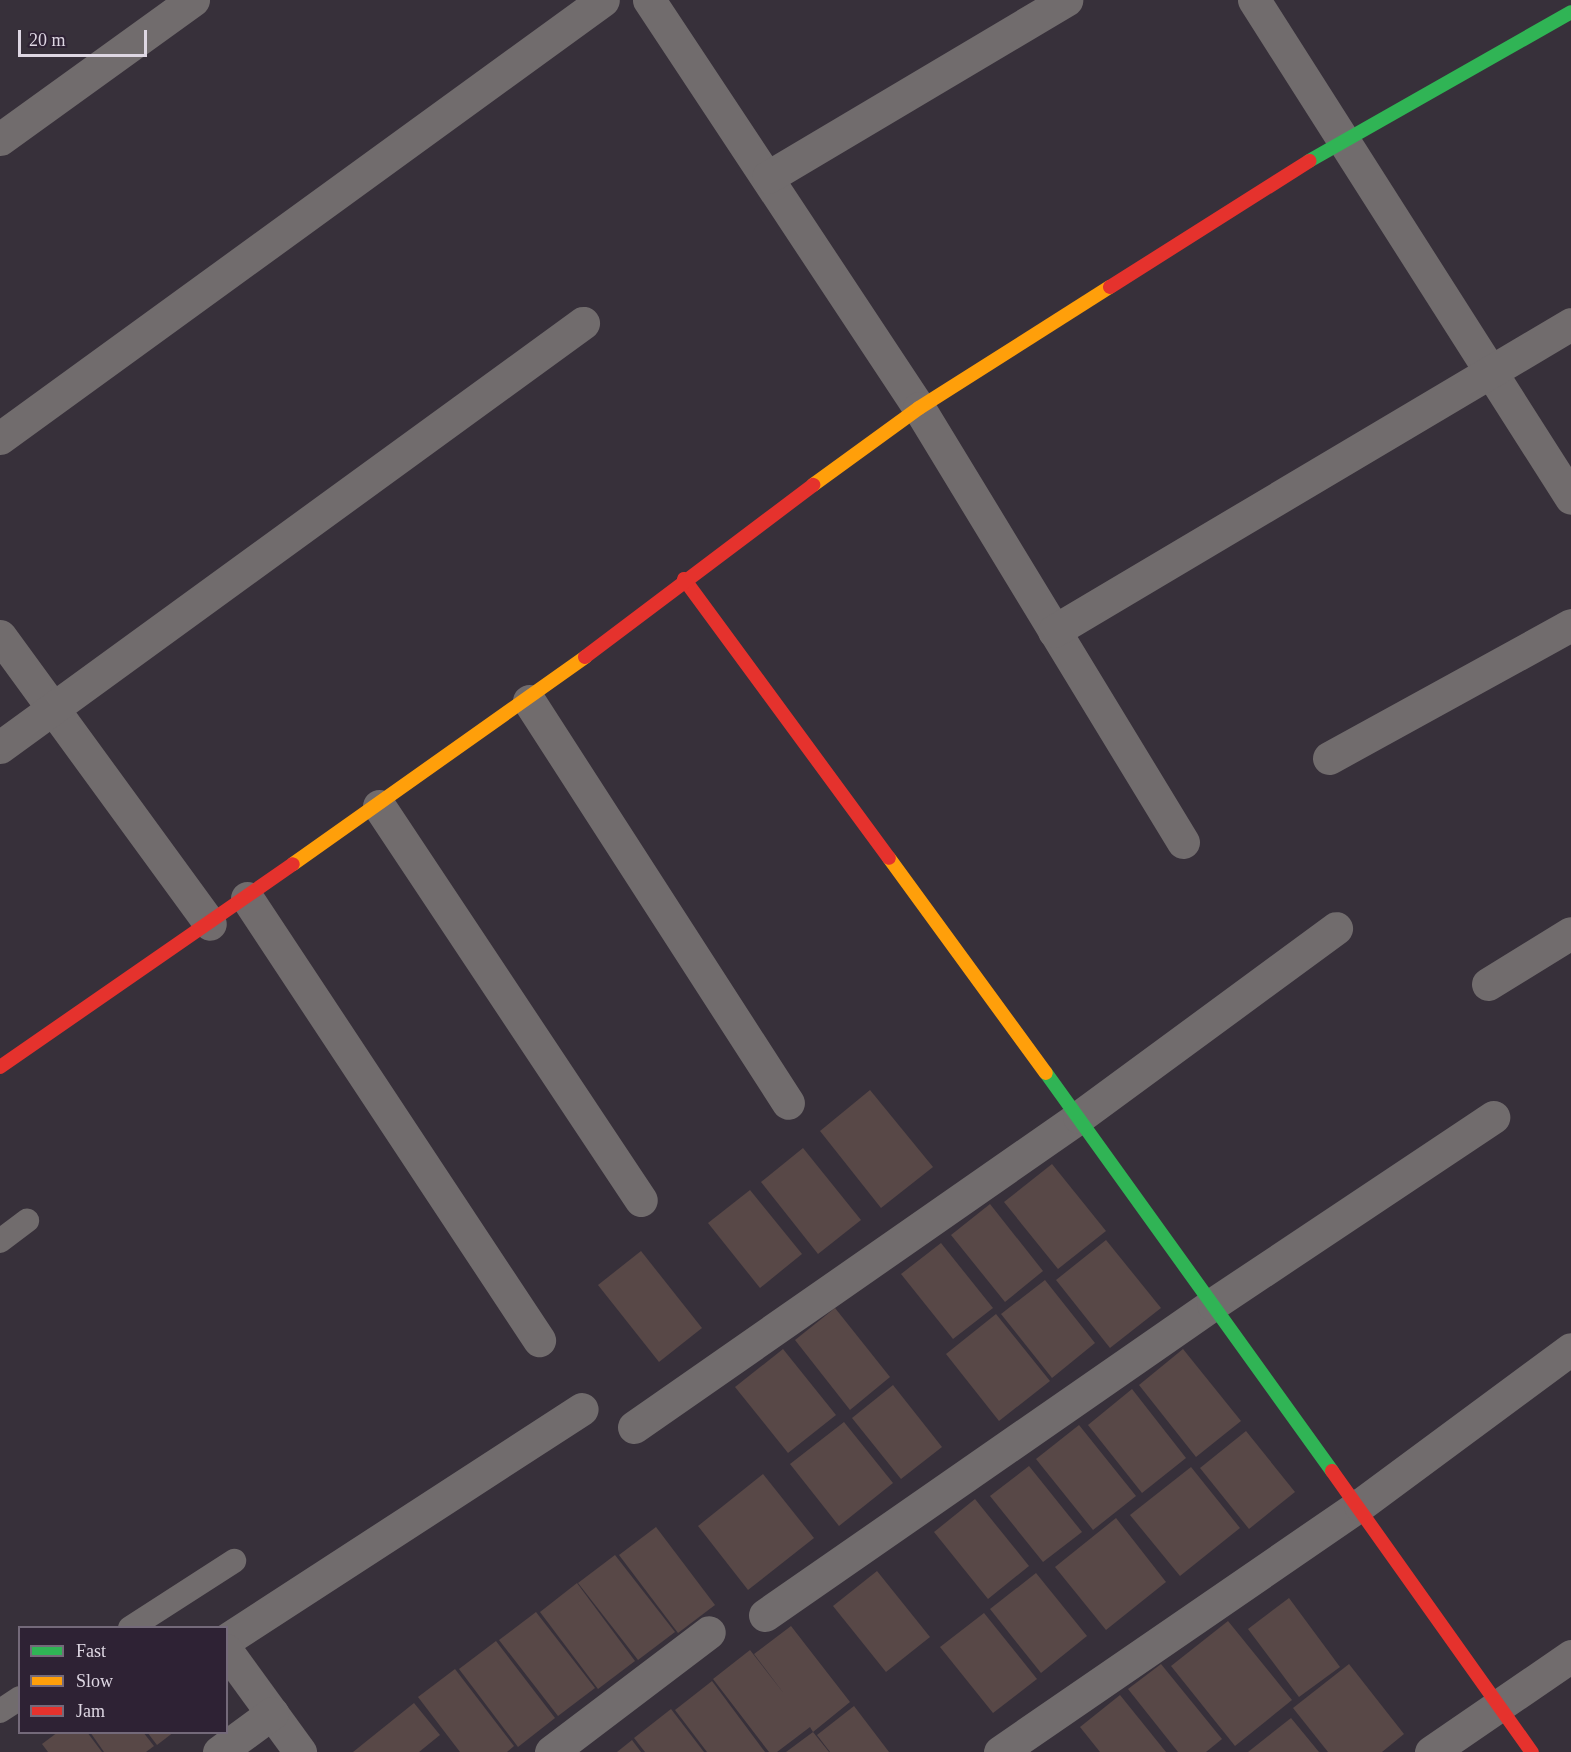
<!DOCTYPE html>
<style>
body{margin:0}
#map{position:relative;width:1571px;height:1752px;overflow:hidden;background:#37303a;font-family:"Times New Roman",serif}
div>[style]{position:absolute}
.building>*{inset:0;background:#584847}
.lane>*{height:24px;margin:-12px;padding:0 12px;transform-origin:12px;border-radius:12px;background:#716c6d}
.street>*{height:33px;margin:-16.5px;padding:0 16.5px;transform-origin:16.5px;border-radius:16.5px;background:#716c6d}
.fast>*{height:14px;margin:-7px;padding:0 7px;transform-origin:7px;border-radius:7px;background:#30b455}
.slow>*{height:14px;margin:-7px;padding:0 7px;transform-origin:7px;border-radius:7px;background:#ff9f0a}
.jam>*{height:14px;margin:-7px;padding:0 7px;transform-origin:7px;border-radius:7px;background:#e5322d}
span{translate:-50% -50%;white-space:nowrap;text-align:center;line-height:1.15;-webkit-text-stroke:4.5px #2e2234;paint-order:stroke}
.legend{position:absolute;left:18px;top:1626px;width:210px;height:108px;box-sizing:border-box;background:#2e2234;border:2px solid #746a7a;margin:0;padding:8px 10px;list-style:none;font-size:18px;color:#ded7e3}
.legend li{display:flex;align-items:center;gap:12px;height:30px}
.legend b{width:30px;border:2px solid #746a7a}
.scale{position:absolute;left:18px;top:30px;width:129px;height:27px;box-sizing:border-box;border:3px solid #ded7e3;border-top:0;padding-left:8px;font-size:18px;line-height:21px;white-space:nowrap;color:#ded7e3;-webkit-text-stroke:4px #2e2234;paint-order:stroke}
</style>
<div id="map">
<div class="building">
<i style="clip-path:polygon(870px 1090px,933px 1167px,881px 1208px,820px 1131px)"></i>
<i style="clip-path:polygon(803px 1148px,861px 1220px,818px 1254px,761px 1182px)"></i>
<i style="clip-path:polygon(1052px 1164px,1106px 1231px,1058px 1269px,1004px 1202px)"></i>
<i style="clip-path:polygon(750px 1190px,802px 1254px,760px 1288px,708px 1223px)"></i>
<i style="clip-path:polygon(990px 1204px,1043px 1271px,1005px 1302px,951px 1235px)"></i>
<i style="clip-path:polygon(1106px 1240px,1161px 1308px,1110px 1348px,1056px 1280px)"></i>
<i style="clip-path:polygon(941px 1243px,993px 1308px,953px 1339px,901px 1274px)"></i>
<i style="clip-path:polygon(641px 1251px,702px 1328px,659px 1362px,598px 1285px)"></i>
<i style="clip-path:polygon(1045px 1280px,1095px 1343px,1052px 1378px,1001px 1314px)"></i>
<i style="clip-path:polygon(835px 1308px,890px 1377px,850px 1410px,795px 1340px)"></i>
<i style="clip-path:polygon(996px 1314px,1050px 1381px,999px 1421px,946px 1354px)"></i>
<i style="clip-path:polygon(783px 1349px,836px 1415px,788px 1453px,735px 1387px)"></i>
<i style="clip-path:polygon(1183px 1349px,1241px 1421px,1196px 1457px,1139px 1385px)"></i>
<i style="clip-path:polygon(893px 1385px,942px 1447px,901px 1479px,852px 1418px)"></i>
<i style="clip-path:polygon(1132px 1389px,1186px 1458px,1142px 1493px,1088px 1425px)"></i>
<i style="clip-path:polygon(844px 1422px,893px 1483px,839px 1526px,790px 1464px)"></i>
<i style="clip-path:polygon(1079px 1425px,1136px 1496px,1093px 1530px,1036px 1459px)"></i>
<i style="clip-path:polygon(1246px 1431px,1295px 1492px,1249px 1529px,1200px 1468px)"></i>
<i style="clip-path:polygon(1029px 1466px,1082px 1532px,1043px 1562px,990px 1496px)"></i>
<i style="clip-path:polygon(1191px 1467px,1240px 1528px,1180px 1576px,1130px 1515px)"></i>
<i style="clip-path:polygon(763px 1474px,814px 1538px,748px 1590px,698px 1526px)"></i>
<i style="clip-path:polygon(975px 1499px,1029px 1566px,988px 1599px,934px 1532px)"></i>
<i style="clip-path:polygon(1116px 1518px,1166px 1582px,1106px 1630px,1055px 1567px)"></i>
<i style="clip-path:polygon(656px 1527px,715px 1605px,678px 1633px,619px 1555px)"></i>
<i style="clip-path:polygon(615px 1555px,675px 1632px,638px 1660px,578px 1583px)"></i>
<i style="clip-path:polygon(877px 1571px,930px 1637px,886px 1672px,833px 1606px)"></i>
<i style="clip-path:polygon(1036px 1573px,1087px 1636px,1041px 1673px,990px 1609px)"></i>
<i style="clip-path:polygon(577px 1583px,635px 1661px,598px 1689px,540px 1612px)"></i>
<i style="clip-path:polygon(1289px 1598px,1340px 1667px,1299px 1697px,1248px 1629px)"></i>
<i style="clip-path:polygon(536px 1612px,595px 1688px,558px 1716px,499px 1640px)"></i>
<i style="clip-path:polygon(984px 1613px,1037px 1679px,993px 1713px,940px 1647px)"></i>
<i style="clip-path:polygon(1228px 1621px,1292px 1700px,1235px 1746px,1171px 1666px)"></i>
<i style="clip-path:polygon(791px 1626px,850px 1702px,813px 1732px,810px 1727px,777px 1752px,769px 1752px,713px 1679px,750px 1650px,785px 1695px,754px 1654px)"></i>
<i style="clip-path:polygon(496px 1641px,555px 1718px,518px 1747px,459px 1669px)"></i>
<i style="clip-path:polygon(1161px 1664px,1222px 1739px,1206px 1752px,1178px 1752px,1128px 1689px)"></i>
<i style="clip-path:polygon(1349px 1664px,1404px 1734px,1382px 1752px,1328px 1752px,1293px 1708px)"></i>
<i style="clip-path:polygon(455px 1669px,514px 1746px,507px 1752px,460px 1752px,418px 1697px)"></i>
<i style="clip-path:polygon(712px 1681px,765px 1752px,707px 1752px,675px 1710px)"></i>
<i style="clip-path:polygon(1120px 1695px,1166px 1752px,1100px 1752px,1080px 1727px)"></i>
<i style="clip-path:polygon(414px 1703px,440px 1735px,419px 1752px,353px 1752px)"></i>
<i style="clip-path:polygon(854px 1706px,889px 1752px,830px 1752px,817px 1735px)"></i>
<i style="clip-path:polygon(671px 1709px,704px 1752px,645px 1752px,634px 1738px)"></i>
<i style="clip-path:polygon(1291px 1718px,1319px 1752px,1248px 1752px)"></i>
<i style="clip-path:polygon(58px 1732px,87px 1732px,102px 1752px,48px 1752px,42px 1744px)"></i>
<i style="clip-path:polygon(90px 1732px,143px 1732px,154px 1746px,146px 1752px,104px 1752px)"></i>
<i style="clip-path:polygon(147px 1732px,174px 1732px,157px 1745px)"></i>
<i style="clip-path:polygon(813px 1732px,829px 1752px,786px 1752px)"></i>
<i style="clip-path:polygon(632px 1740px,641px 1752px,617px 1752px)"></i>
</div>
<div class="lane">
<i style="left:0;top:1241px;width:34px;rotate:-37deg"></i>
<i style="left:130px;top:1628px;width:124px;rotate:-32.8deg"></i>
<i style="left:0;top:1711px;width:24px;rotate:-33deg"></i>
</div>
<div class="street">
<i style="left:649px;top:0;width:489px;rotate:56.5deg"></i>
<i style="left:919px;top:408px;width:508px;rotate:58.69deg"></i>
<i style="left:1254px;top:0;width:590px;rotate:57.52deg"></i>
<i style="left:0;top:139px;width:238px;rotate:-35.8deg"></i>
<i style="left:768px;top:177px;width:347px;rotate:-30.7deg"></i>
<i style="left:0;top:438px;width:745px;rotate:-35.99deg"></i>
<i style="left:1054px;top:631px;width:601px;rotate:-30.7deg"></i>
<i style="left:0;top:636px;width:356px;rotate:53.9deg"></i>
<i style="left:529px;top:701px;width:478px;rotate:57.2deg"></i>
<i style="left:0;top:747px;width:721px;rotate:-36.03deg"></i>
<i style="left:1329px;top:758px;width:276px;rotate:-28.8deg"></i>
<i style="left:379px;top:806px;width:473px;rotate:56.4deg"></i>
<i style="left:247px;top:898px;width:530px;rotate:56.55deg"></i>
<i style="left:1488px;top:984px;width:97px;rotate:-31.6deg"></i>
<i style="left:634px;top:1427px;width:542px;rotate:-34.86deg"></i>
<i style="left:1079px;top:1117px;width:319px;rotate:-36.3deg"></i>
<i style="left:765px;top:1615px;width:545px;rotate:-34.77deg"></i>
<i style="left:1213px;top:1304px;width:337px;rotate:-33.7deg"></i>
<i style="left:226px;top:1640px;width:424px;rotate:-33deg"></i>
<i style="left:226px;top:1650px;width:126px;rotate:54deg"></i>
<i style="left:219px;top:1752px;width:66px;rotate:-36.3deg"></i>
<i style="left:551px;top:1752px;width:198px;rotate:-37.2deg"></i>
<i style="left:1000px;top:1752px;width:437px;rotate:-34.5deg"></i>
<i style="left:1360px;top:1505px;width:262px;rotate:-36.5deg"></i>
<i style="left:1431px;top:1752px;width:170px;rotate:-34.4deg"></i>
</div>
<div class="fast">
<i style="left:1309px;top:161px;width:301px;rotate:-29.6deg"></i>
<i style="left:1046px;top:1073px;width:490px;rotate:54.3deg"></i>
</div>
<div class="slow">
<i style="left:813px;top:485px;width:131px;rotate:-36deg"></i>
<i style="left:919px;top:408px;width:226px;rotate:-32.4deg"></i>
<i style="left:889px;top:858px;width:266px;rotate:53.9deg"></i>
<i style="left:293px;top:864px;width:358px;rotate:-35.3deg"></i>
</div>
<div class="jam">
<i style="left:1110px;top:287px;width:236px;rotate:-32.3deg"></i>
<i style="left:684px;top:579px;width:346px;rotate:53.7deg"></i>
<i style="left:585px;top:657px;width:286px;rotate:-37deg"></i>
<i style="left:0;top:1067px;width:356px;rotate:-34.7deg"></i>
<i style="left:1332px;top:1471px;width:345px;rotate:54.6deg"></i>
</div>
<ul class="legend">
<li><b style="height:8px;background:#30b455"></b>Fast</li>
<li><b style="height:8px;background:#ff9f0a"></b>Slow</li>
<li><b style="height:8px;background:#e5322d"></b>Jam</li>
</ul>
<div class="scale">20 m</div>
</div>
